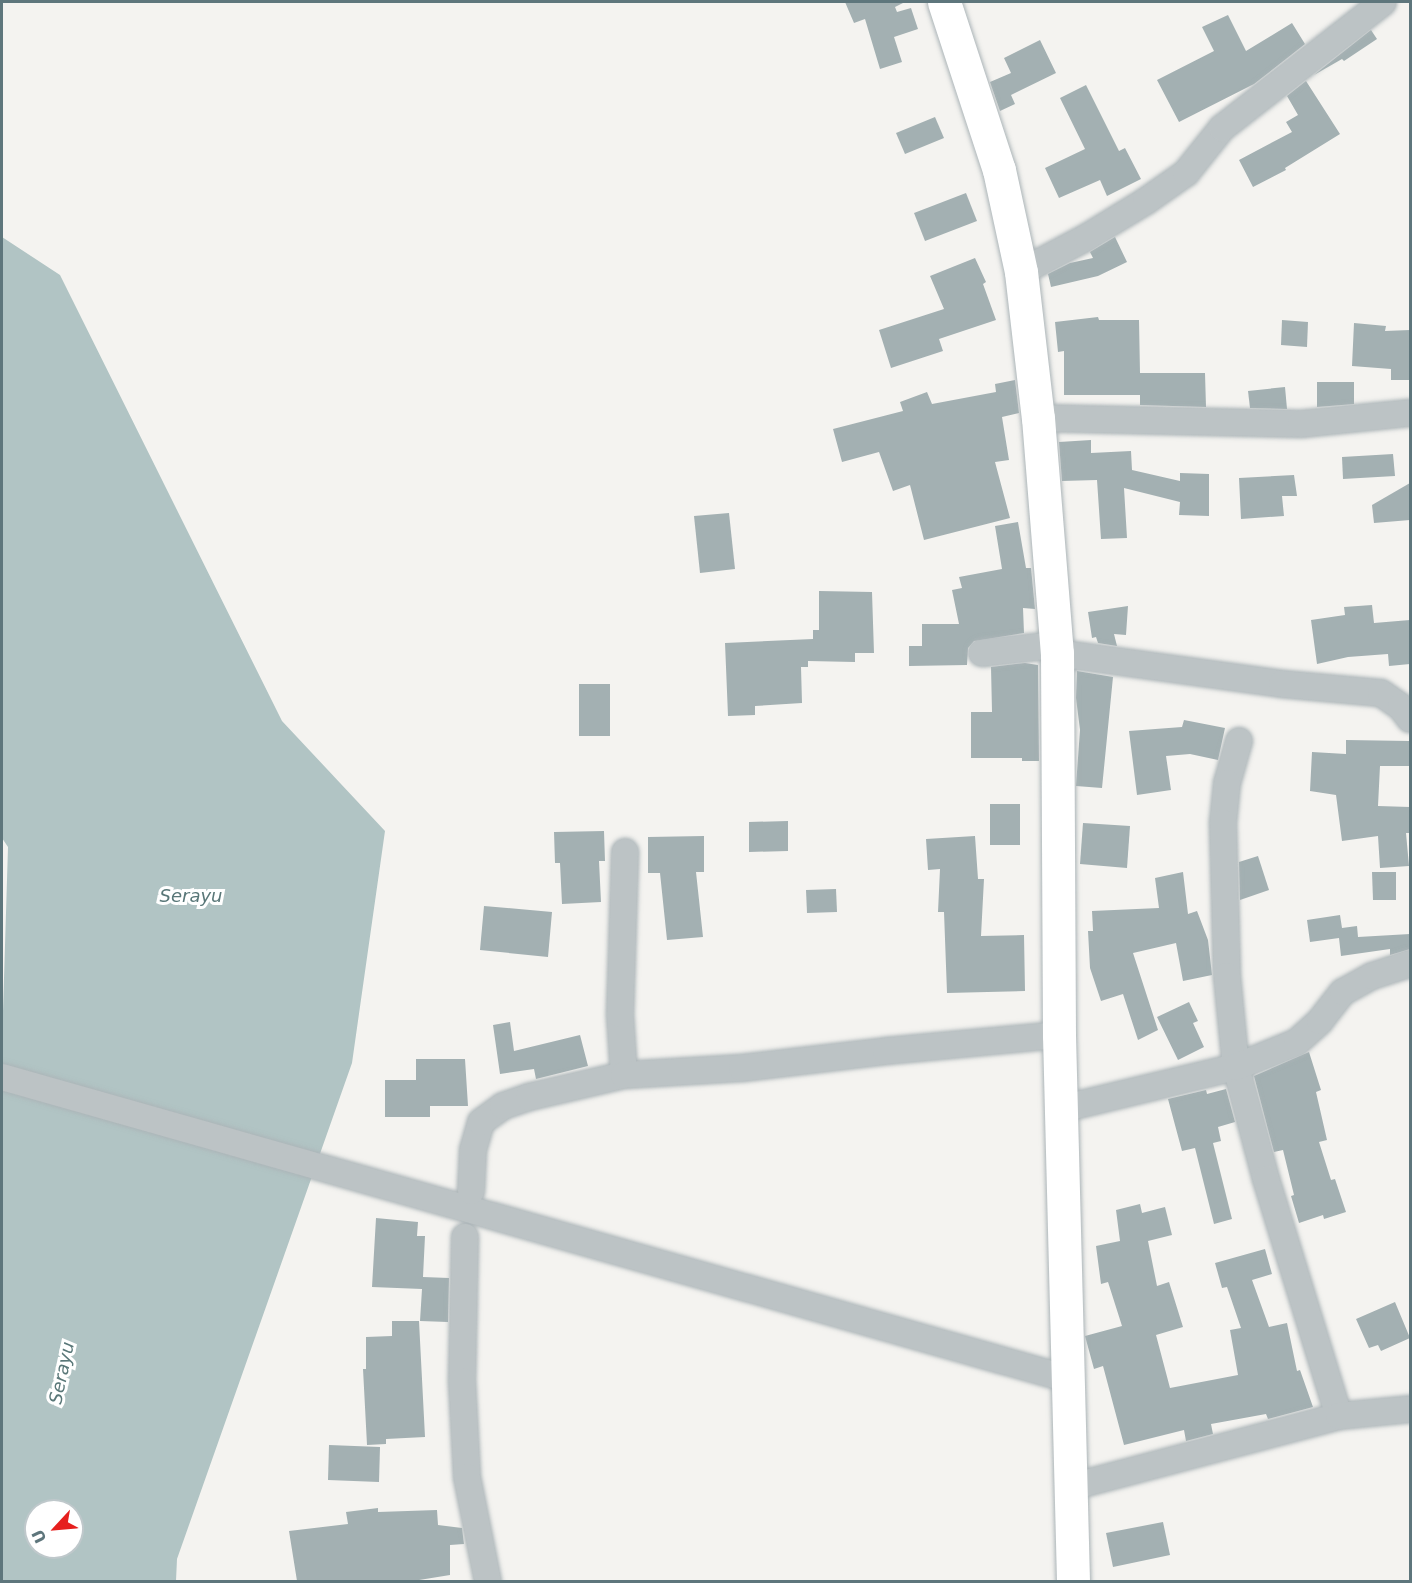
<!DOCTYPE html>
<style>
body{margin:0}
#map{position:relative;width:1412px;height:1583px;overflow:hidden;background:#f4f3f0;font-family:"DejaVu Sans",sans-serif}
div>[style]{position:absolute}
.water>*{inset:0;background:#b1c4c4}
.building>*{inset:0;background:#a3b0b2}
.roads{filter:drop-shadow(0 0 2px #acb5b8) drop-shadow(0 0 2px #acb5b8)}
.minor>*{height:26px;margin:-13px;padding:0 13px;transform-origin:13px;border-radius:13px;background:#bcc3c5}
.secondary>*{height:33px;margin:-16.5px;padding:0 16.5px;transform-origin:16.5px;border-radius:16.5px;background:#fff}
span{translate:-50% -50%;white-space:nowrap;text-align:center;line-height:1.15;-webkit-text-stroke:6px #fff;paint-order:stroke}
.water-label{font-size:18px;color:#597778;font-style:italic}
.frame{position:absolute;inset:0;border:3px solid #5e767c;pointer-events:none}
.north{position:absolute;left:24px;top:1499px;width:60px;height:60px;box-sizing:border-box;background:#fff;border:2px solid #bfc8cb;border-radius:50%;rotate:244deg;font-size:16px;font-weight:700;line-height:24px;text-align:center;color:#5e767c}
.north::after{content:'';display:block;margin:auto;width:21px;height:27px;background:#e61f1e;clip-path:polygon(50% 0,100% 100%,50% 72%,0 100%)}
</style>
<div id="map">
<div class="water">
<i style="clip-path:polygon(evenodd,2px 237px,60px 275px,282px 721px,385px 831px,352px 1063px,177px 1559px,176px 1581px,2px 1581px,2px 1044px,8px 847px,2px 838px,2px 237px,36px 1511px,72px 1511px,72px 1547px,36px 1547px,36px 1511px)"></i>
</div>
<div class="building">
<i style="clip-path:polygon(845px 2px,905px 2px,895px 7px,897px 12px,911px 8px,918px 29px,894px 37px,902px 62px,880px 69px,865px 19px,854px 23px)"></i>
<i style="clip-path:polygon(1228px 15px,1246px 51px,1292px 23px,1305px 44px,1254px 84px,1179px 122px,1157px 80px,1214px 51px,1202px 27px)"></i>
<i style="clip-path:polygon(1371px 30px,1377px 39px,1344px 61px,1342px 59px,1314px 75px)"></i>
<i style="clip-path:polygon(1040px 40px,1056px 73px,1011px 95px,1015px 104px,1000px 111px,990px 82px,1011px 73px,1004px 58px)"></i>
<i style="clip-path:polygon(1306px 81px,1340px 134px,1285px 168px,1286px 170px,1253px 187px,1239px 160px,1292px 132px,1286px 122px,1298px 115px,1287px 96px)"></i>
<i style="clip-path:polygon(1086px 85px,1119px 151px,1125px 148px,1141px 179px,1107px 196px,1100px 180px,1059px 198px,1045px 168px,1085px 149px,1060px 98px)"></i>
<i style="clip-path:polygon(935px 117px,944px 138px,905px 154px,896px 133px)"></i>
<i style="clip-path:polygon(966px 193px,977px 221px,925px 241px,914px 213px)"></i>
<i style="clip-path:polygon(1115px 237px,1127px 262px,1098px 276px,1051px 287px,1048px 274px,1070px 263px,1093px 258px,1090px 252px)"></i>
<i style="clip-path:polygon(975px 258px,986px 282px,983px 284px,996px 320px,939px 339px,943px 351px,891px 368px,879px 330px,944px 309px,930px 276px)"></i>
<i style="clip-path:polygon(1098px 317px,1099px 320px,1139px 320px,1140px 373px,1205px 373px,1206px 407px,1140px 405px,1140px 395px,1064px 395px,1064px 351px,1058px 352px,1055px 322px)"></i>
<i style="clip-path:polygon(1282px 320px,1308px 322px,1307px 347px,1281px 345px)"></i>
<i style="clip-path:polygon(1354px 323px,1386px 326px,1385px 331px,1410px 330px,1410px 380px,1391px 380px,1391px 369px,1352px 366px)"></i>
<i style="clip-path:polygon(1015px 380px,1019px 413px,1002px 417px,1009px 460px,995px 462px,1010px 518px,924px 540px,910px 485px,893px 491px,879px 452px,842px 462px,833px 429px,903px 411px,900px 402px,927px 392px,932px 404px,996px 392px,995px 384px)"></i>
<i style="clip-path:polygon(1317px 382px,1354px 382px,1354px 404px,1317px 407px)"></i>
<i style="clip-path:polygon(1285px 387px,1287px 409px,1250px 408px,1248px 391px)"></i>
<i style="clip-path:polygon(1091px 440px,1091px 453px,1131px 451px,1132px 470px,1180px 481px,1180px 473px,1209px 474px,1209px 516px,1179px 515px,1180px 502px,1124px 488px,1127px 538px,1101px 539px,1097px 480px,1062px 481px,1059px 442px)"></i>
<i style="clip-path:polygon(1393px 454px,1395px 476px,1343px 479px,1342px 457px)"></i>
<i style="clip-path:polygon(1294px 475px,1297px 496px,1282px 496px,1284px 516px,1241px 519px,1239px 478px)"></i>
<i style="clip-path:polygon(1410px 483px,1410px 520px,1374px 523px,1372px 505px)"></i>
<i style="clip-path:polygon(729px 513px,735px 569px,700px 573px,694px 516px)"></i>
<i style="clip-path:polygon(1018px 522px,1026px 568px,1031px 568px,1035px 609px,1023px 608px,1024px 633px,974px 641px,968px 648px,967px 665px,909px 666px,909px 646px,922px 646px,922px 624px,959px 624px,952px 590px,962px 588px,959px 577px,1002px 569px,995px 526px)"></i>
<i style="clip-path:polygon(819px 591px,872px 592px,874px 653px,855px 653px,855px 662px,808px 661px,808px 667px,801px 667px,802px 703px,755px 706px,755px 715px,728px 716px,725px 643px,813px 639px,813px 630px,819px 630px)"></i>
<i style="clip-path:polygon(1372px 605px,1374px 623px,1410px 620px,1410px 664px,1389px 666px,1388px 654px,1348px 657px,1317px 664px,1311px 620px,1345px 615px,1344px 607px)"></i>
<i style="clip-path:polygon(1128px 606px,1126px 635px,1114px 634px,1117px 646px,1098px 643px,1096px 637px,1092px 638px,1088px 612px)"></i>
<i style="clip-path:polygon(1025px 663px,1038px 665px,1039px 761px,1022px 761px,1022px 758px,971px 758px,971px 712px,992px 712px,991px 667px)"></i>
<i style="clip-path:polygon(1077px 671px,1113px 677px,1102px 788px,1076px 786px,1080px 730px,1076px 698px)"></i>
<i style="clip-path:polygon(579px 684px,610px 684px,610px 736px,579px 736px)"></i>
<i style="clip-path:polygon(1184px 720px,1225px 728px,1218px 760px,1190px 754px,1166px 756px,1171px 790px,1137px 795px,1129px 731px,1182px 727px)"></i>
<i style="clip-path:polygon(1346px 740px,1409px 741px,1409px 766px,1380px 766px,1378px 806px,1410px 807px,1410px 833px,1406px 833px,1409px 866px,1380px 868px,1378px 836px,1342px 841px,1336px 795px,1310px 791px,1312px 752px,1346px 754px)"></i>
<i style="clip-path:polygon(990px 804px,1020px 804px,1020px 845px,990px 845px)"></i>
<i style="clip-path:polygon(788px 821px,788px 851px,749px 852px,749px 822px)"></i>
<i style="clip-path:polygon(1083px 823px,1130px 826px,1127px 868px,1080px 864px)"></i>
<i style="clip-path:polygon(604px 831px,605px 861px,599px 861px,601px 902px,562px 904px,560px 863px,555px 863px,554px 832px)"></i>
<i style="clip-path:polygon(704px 836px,704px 872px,696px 872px,703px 937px,667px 940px,660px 873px,648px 873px,648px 837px)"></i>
<i style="clip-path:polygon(975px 836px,978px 879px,984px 879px,981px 936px,1024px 935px,1025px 991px,947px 993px,944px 912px,938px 912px,940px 869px,928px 870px,926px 839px)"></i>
<i style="clip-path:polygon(1258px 856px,1269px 890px,1240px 900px,1239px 862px)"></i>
<i style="clip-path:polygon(1183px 872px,1188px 914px,1197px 911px,1208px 940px,1212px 975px,1183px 981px,1176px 943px,1133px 953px,1158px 1030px,1138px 1040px,1123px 994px,1101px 1001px,1090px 968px,1088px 931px,1093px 931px,1092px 911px,1159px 908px,1155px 878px)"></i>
<i style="clip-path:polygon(1372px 872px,1396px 872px,1396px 900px,1373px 900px)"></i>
<i style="clip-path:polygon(836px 889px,837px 912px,807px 913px,806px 890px)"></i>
<i style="clip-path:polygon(484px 906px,552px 912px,548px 957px,480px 950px)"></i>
<i style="clip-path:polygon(1340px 915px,1342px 928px,1357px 926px,1358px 937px,1410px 934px,1410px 949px,1390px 955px,1390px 949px,1341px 956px,1339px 938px,1310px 942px,1307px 920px)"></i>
<i style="clip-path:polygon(1189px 1002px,1198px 1021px,1193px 1023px,1204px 1047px,1178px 1060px,1157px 1017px)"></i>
<i style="clip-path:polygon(510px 1022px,514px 1051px,580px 1035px,588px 1066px,536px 1079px,534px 1069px,500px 1074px,493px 1025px)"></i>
<i style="clip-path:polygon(1309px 1052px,1321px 1090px,1316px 1092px,1327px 1140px,1319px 1142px,1331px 1180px,1335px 1179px,1346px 1212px,1324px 1219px,1323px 1215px,1299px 1223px,1291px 1196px,1294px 1195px,1283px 1150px,1274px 1152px,1254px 1076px)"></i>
<i style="clip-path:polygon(416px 1059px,465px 1059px,468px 1106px,430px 1106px,430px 1117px,385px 1117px,385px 1080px,416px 1080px)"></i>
<i style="clip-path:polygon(1226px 1089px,1235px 1122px,1218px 1127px,1221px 1141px,1213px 1143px,1232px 1219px,1214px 1224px,1195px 1148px,1182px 1151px,1168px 1099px,1206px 1090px,1207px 1094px)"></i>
<i style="clip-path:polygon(1140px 1204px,1142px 1213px,1165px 1207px,1172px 1235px,1148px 1241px,1157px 1286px,1169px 1282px,1183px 1327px,1156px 1335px,1170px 1388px,1238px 1375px,1230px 1330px,1241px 1328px,1227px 1287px,1222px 1288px,1215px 1263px,1265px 1249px,1272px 1274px,1252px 1280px,1269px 1327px,1287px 1323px,1297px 1371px,1300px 1370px,1313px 1407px,1268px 1419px,1266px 1414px,1211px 1424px,1213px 1434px,1186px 1441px,1184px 1430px,1124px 1445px,1103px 1366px,1094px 1369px,1085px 1336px,1122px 1326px,1108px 1282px,1101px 1284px,1096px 1246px,1120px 1241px,1116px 1210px)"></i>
<i style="clip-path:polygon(376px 1218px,418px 1222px,417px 1236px,425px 1236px,423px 1277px,449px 1278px,448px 1322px,420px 1321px,422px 1289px,372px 1287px)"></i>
<i style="clip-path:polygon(1395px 1302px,1410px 1338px,1381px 1351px,1378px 1345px,1369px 1348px,1356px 1319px)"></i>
<i style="clip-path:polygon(392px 1321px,419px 1321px,425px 1437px,386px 1439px,386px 1444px,367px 1445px,363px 1369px,366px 1369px,366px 1337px,392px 1336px)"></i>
<i style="clip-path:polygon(329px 1445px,380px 1447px,379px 1482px,328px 1480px)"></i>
<i style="clip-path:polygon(378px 1508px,378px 1512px,437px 1510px,438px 1525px,462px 1528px,464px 1544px,450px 1545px,450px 1575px,413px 1581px,297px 1581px,289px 1531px,348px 1524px,346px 1512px)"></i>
<i style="clip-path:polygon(1163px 1522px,1170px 1555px,1113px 1567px,1106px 1533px)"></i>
</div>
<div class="roads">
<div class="minor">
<i style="left:1021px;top:272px;width:75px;rotate:-27.9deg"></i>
<i style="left:1087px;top:237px;width:69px;rotate:-31.4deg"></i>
<i style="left:1146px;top:201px;width:49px;rotate:-35deg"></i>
<i style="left:1186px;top:173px;width:58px;rotate:-51.3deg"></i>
<i style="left:1222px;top:128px;width:204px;rotate:-38deg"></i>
<i style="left:1038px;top:418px;width:263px;rotate:1.3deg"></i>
<i style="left:1301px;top:424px;width:110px;rotate:-5.8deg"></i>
<i style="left:982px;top:653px;width:73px;rotate:-6.3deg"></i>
<i style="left:1057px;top:653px;width:227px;rotate:7.8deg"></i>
<i style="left:1282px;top:684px;width:99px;rotate:5.2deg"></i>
<i style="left:1381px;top:693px;width:24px;rotate:35deg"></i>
<i style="left:1401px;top:707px;width:15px;rotate:53deg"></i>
<i style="left:1239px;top:741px;width:44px;rotate:105.9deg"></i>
<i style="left:1227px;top:783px;width:40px;rotate:95.7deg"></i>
<i style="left:1223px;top:823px;width:153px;rotate:88.5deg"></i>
<i style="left:1227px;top:976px;width:91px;rotate:84.4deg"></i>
<i style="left:1236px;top:1067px;width:116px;rotate:75deg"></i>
<i style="left:1266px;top:1179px;width:248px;rotate:72.9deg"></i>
<i style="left:624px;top:1075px;width:61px;rotate:-93.8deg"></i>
<i style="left:620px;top:1014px;width:162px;rotate:-88.2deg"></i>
<i style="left:2px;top:1077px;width:1108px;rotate:15.82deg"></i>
<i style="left:1061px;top:1109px;width:180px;rotate:-13.5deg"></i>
<i style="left:1236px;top:1067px;width:66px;rotate:-22.3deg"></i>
<i style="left:1297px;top:1042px;width:31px;rotate:-42deg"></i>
<i style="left:1320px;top:1021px;width:37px;rotate:-52deg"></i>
<i style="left:1343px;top:992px;width:33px;rotate:-29deg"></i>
<i style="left:1372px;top:976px;width:40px;rotate:-18deg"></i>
<i style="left:471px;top:1191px;width:41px;rotate:-87.2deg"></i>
<i style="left:473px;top:1150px;width:29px;rotate:-74deg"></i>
<i style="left:481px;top:1122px;width:27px;rotate:-36deg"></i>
<i style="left:503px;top:1106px;width:28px;rotate:-19deg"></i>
<i style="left:529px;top:1097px;width:98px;rotate:-13deg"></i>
<i style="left:624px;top:1075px;width:118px;rotate:-3.4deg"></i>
<i style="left:742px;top:1068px;width:145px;rotate:-6.7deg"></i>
<i style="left:886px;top:1051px;width:174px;rotate:-5.3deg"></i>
<i style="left:465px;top:1237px;width:144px;rotate:91.2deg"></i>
<i style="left:462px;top:1381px;width:96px;rotate:87deg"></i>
<i style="left:467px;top:1477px;width:107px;rotate:78.7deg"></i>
<i style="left:1071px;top:1487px;width:277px;rotate:-14.8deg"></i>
<i style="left:1339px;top:1416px;width:71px;rotate:-5.6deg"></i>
</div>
<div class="secondary">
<i style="left:944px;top:2px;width:177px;rotate:71.9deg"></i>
<i style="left:999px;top:170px;width:104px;rotate:77.8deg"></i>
<i style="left:1021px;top:272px;width:147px;rotate:83.4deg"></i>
<i style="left:1038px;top:418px;width:236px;rotate:85.4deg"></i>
<i style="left:1057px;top:653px;width:382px;rotate:89.7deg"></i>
<i style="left:1059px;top:1035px;width:547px;rotate:88.53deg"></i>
</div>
</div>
<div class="water-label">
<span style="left:191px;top:896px">Serayu</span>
<span style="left:62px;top:1373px;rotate:-78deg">Serayu</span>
</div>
<div class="frame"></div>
<div class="north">U</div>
</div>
